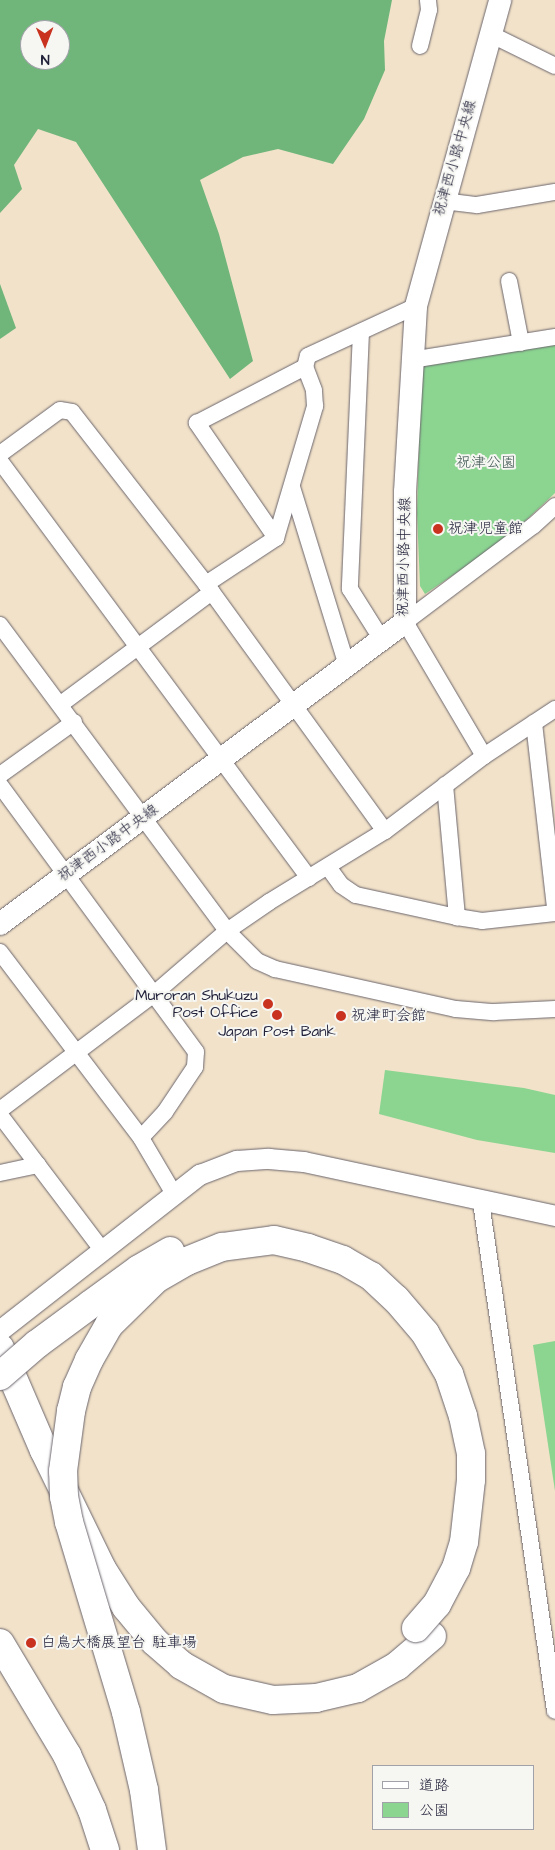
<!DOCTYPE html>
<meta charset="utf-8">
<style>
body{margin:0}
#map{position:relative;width:555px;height:1850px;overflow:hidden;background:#f2e2c9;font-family:"Architects Daughter","Klee One",sans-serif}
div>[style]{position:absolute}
.green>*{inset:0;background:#8bd591}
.forest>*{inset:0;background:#70b67b}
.roads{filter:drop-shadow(0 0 1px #6b656d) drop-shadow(0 0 1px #6b656d)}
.minor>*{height:16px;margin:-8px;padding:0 8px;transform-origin:8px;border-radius:8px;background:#fff}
.tertiary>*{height:20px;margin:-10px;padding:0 10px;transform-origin:10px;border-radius:10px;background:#fff}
.secondary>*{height:22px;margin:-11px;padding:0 11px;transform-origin:11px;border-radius:11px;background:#fff}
.motorway>*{height:28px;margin:-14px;padding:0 14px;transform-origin:14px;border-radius:14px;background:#fff}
.bridges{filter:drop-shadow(0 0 1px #6b656d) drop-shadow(0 0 1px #6b656d)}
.motorway-bridge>*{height:28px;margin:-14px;padding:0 14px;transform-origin:14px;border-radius:14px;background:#fff}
.dots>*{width:14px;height:14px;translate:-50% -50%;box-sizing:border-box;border:2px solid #f6f6f2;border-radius:50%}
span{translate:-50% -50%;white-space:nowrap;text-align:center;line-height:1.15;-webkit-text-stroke:4px #f6f6f2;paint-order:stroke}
.street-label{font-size:15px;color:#22223b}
.park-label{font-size:15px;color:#425855}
.poi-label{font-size:15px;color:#22223b}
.left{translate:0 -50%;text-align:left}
.right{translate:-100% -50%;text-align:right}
.legend{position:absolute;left:372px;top:1765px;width:162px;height:65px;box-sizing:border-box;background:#f6f6f2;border:1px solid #a1a1a9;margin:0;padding:6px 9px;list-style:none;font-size:15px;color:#22223b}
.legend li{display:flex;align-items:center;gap:10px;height:25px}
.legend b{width:25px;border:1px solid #a1a1a9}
.north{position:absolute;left:20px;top:20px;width:50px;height:50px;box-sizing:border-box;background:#f6f6f2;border:1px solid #a1a1a9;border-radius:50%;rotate:179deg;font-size:14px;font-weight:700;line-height:20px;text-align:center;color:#22223b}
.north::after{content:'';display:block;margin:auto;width:18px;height:22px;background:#c8321e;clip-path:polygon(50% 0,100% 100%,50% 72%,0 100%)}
</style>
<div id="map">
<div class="green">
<i style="clip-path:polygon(555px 340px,555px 493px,504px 541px,425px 594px,420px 586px,417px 513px,421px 363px)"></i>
<i style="clip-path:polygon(385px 1070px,524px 1088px,555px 1095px,555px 1153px,477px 1140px,379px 1114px)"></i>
<i style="clip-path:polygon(555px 1341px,555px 1491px,533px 1345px)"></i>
</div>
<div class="forest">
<i style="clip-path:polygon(evenodd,0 0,392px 0,384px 41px,385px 70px,364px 119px,333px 164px,278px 149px,243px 157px,200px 180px,219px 234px,253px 361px,230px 379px,76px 142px,38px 129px,14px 165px,22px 189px,0 213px,0 0,30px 30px,60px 30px,60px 60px,30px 60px,30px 30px)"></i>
<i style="clip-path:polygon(0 284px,16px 328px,0 339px)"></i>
</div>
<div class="roads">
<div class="minor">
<i style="left:490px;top:34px;width:72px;rotate:26.2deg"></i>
<i style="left:420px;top:46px;width:37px;rotate:-76deg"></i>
<i style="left:429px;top:10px;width:10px;rotate:-96deg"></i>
<i style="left:443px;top:201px;width:34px;rotate:7deg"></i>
<i style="left:477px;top:205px;width:79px;rotate:-9.5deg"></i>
<i style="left:509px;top:281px;width:63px;rotate:79deg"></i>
<i style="left:361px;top:332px;width:257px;rotate:92.5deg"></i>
<i style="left:350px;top:589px;width:60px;rotate:57.9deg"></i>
<i style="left:411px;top:360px;width:146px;rotate:-9.1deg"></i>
<i style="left:0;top:454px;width:74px;rotate:-36.3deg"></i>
<i style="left:60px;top:410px;width:12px;rotate:9deg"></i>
<i style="left:72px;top:412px;width:218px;rotate:52.1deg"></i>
<i style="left:206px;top:584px;width:305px;rotate:54.1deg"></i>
<i style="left:0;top:461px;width:519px;rotate:53.46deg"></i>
<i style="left:292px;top:487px;width:187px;rotate:72.9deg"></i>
<i style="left:276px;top:538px;width:140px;rotate:-124.5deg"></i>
<i style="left:197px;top:423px;width:122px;rotate:-27.4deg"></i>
<i style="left:206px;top:584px;width:84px;rotate:-33.3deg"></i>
<i style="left:276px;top:538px;width:138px;rotate:-73.5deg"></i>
<i style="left:315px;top:406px;width:16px;rotate:-94deg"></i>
<i style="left:314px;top:390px;width:25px;rotate:-111deg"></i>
<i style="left:305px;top:367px;width:11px;rotate:-75deg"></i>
<i style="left:308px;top:356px;width:119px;rotate:-24.8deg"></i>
<i style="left:0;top:625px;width:381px;rotate:53.4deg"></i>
<i style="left:227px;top:931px;width:42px;rotate:45deg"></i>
<i style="left:257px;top:961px;width:20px;rotate:24deg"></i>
<i style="left:275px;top:969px;width:185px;rotate:12.5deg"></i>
<i style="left:456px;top:1009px;width:38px;rotate:5deg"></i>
<i style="left:494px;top:1012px;width:61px;rotate:-2.8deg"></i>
<i style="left:61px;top:704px;width:188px;rotate:-36.6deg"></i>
<i style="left:534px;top:723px;width:184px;rotate:83.5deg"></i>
<i style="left:484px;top:756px;width:156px;rotate:-120.5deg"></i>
<i style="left:405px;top:622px;width:160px;rotate:-36.9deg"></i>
<i style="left:533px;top:526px;width:30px;rotate:-42deg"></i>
<i style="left:0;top:775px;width:91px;rotate:-35.6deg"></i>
<i style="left:0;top:785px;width:331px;rotate:53.7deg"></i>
<i style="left:196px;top:1052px;width:15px;rotate:94deg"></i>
<i style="left:195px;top:1067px;width:54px;rotate:123.7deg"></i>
<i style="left:165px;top:1112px;width:35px;rotate:133deg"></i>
<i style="left:445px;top:785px;width:133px;rotate:84.8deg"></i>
<i style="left:328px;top:867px;width:22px;rotate:54deg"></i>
<i style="left:341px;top:885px;width:18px;rotate:34deg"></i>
<i style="left:356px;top:895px;width:103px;rotate:12.3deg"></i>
<i style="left:457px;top:917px;width:25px;rotate:9deg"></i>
<i style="left:482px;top:921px;width:73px;rotate:-6.3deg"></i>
<i style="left:0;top:952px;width:233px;rotate:52.8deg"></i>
<i style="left:141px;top:1138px;width:65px;rotate:59.5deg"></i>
<i style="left:0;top:1110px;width:193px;rotate:-37deg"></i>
<i style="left:154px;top:994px;width:96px;rotate:-40.8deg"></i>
<i style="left:227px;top:931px;width:51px;rotate:-34.6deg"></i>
<i style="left:269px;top:902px;width:136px;rotate:-31.5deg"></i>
<i style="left:385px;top:831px;width:124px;rotate:-37.1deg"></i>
<i style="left:484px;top:756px;width:85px;rotate:-33.5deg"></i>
<i style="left:0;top:1115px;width:169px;rotate:52.9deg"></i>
<i style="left:0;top:1173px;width:39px;rotate:-12deg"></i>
<i style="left:481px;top:1202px;width:514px;rotate:81.73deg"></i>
</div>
<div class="tertiary">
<i style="left:0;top:1331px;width:254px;rotate:-38deg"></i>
<i style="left:200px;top:1175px;width:40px;rotate:-21deg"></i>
<i style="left:237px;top:1161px;width:32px;rotate:-4deg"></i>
<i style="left:269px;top:1159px;width:35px;rotate:5deg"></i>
<i style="left:304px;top:1162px;width:257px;rotate:12.1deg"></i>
</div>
<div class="secondary">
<i style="left:0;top:924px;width:505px;rotate:-36.71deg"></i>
<i style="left:405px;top:622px;width:130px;rotate:-90deg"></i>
<i style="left:405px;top:492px;width:186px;rotate:-86.6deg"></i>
<i style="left:416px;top:306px;width:317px;rotate:-74.6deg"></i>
</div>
<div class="motorway">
<i style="left:0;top:1348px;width:111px;rotate:66.7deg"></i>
<i style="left:44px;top:1450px;width:132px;rotate:64deg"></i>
<i style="left:102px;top:1569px;width:45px;rotate:57.7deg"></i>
<i style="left:126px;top:1607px;width:45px;rotate:50.4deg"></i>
<i style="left:155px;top:1642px;width:35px;rotate:41deg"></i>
<i style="left:181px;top:1665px;width:49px;rotate:29.2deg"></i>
<i style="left:224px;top:1689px;width:50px;rotate:12.7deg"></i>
<i style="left:273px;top:1700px;width:43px;rotate:-2.7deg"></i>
<i style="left:316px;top:1698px;width:43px;rotate:-13.4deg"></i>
<i style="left:358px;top:1688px;width:45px;rotate:-29.4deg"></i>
<i style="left:397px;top:1666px;width:46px;rotate:-40.6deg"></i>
<i style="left:0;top:1643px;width:131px;rotate:59.1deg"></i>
<i style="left:67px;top:1755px;width:60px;rotate:65.6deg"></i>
<i style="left:92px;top:1810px;width:42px;rotate:72deg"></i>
</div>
</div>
<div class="bridges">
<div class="motorway-bridge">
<i style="left:0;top:1376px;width:49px;rotate:-40.9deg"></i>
<i style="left:37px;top:1344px;width:67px;rotate:-36.5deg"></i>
<i style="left:91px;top:1304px;width:59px;rotate:-36.1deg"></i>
<i style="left:139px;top:1269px;width:36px;rotate:-30deg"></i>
<i style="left:152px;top:1850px;width:61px;rotate:-97.6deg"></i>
<i style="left:144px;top:1790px;width:80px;rotate:-103deg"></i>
<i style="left:126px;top:1712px;width:198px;rotate:-106.7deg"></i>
<i style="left:69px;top:1522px;width:25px;rotate:-101deg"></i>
<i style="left:64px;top:1497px;width:26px;rotate:-92deg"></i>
<i style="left:63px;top:1471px;width:61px;rotate:-82.4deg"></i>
<i style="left:71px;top:1411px;width:25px;rotate:-76deg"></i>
<i style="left:77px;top:1387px;width:30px;rotate:-66deg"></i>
<i style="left:89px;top:1360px;width:40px;rotate:-60.3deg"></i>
<i style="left:109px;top:1325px;width:66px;rotate:-44.4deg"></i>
<i style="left:156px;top:1279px;width:36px;rotate:-30deg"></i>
<i style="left:187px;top:1261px;width:38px;rotate:-22deg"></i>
<i style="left:222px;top:1247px;width:52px;rotate:-7.7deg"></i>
<i style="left:274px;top:1240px;width:35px;rotate:13deg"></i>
<i style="left:308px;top:1248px;width:37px;rotate:19deg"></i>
<i style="left:343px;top:1260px;width:32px;rotate:30deg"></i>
<i style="left:371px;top:1276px;width:34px;rotate:43deg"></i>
<i style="left:396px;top:1299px;width:45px;rotate:49.5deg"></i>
<i style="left:425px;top:1333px;width:48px;rotate:59.7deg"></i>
<i style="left:449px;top:1374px;width:44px;rotate:71.6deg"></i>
<i style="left:463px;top:1416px;width:39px;rotate:78deg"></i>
<i style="left:471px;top:1454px;width:26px;rotate:90deg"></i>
<i style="left:471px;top:1480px;width:62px;rotate:96.4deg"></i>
<i style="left:464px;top:1542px;width:27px;rotate:107deg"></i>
<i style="left:456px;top:1568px;width:41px;rotate:117.8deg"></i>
<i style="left:437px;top:1604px;width:32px;rotate:131deg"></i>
</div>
</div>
<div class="dots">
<i style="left:438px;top:529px;background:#c8321e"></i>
<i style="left:268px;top:1004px;background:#c8321e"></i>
<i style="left:277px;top:1015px;background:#c8321e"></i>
<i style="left:341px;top:1016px;background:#c8321e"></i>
<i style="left:31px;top:1643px;background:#c8321e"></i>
</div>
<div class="street-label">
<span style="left:455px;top:158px;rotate:-74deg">祝津西小路中央線</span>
<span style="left:404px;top:557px;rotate:-89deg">祝津西小路中央線</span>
<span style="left:108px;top:843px;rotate:-36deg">祝津西小路中央線</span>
</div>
<div class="park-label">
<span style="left:486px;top:463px">祝津公園</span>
</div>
<div class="poi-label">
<span class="left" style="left:448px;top:529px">祝津児童館</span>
<span class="right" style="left:258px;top:1004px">Muroran Shukuzu<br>Post Office</span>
<span class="left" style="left:351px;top:1016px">祝津町会館</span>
<span style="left:277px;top:1032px">Japan Post Bank</span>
<span class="left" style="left:41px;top:1643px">白鳥大橋展望台 駐車場</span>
</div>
<ul class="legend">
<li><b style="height:6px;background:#fff"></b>道路</li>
<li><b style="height:14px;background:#8bd591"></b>公園</li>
</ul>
<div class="north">N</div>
</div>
